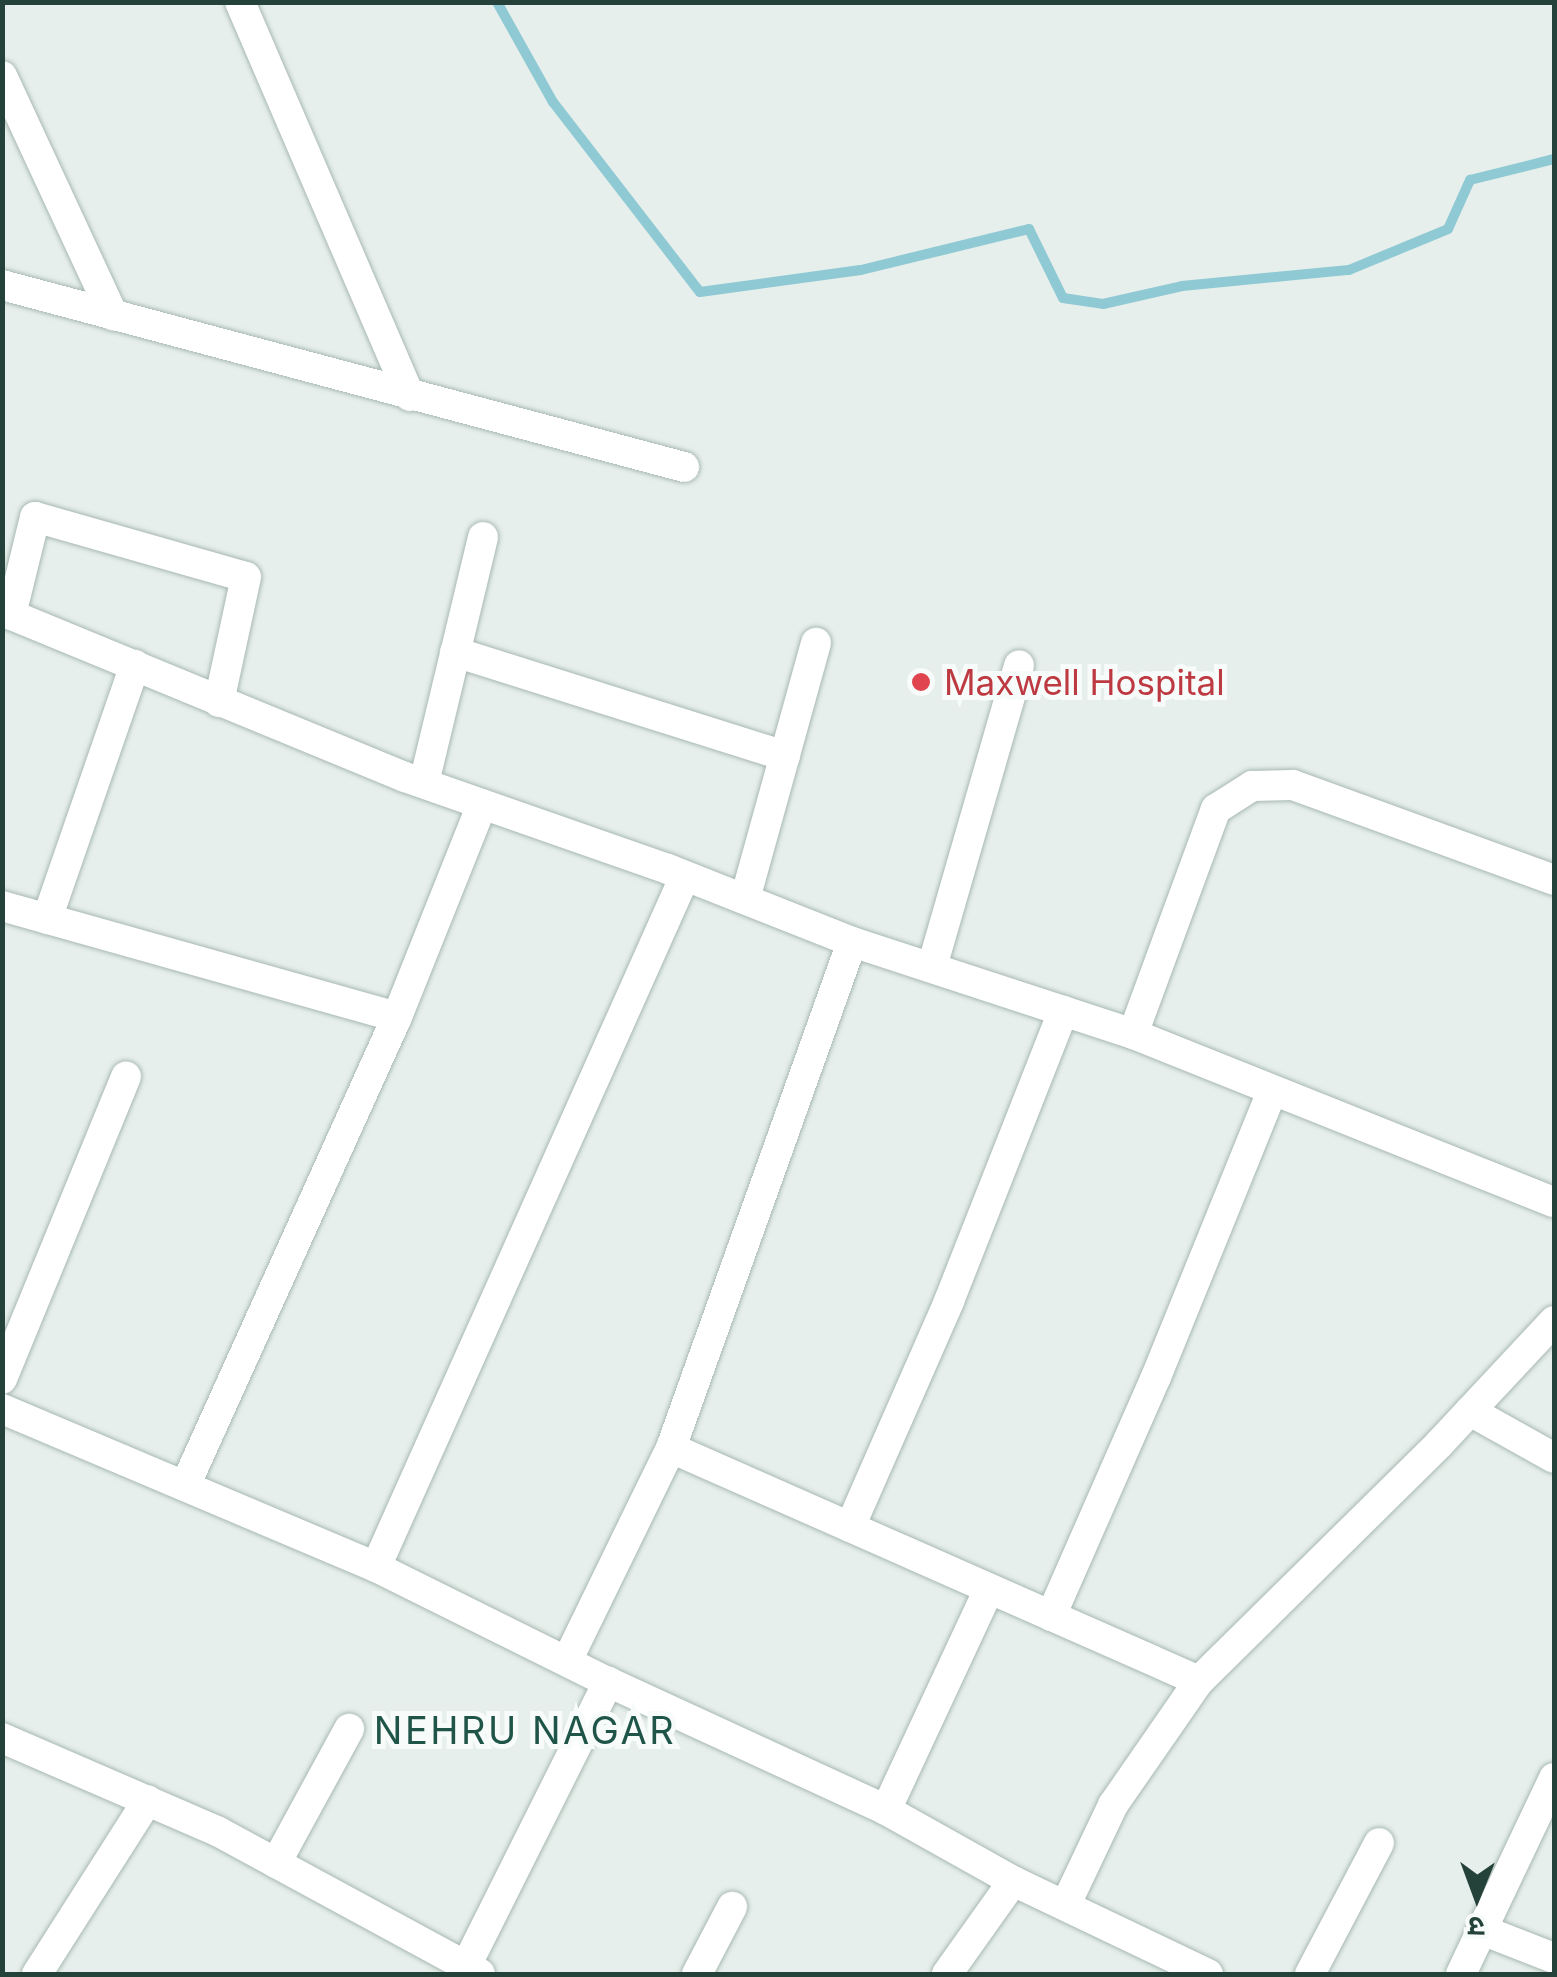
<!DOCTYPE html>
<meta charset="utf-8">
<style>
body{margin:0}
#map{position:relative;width:1557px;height:1977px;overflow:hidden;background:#e6efeb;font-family:Inter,"Noto Sans Devanagari",sans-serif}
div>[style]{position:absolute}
.stream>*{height:10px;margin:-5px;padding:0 5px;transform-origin:5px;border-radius:5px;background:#8ec9d4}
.roads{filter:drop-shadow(0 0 2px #a8b8b2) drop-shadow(0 0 2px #a8b8b2)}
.minor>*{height:30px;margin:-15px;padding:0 15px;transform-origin:15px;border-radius:15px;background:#fff}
.dots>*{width:28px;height:28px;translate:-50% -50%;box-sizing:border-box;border:5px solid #f7fbf9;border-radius:50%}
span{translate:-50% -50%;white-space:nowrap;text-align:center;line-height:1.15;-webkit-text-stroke:10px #f7fbf9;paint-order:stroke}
.health-label{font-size:35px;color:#be3a42}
.left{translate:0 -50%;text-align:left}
.neighbourhood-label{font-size:38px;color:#1f5548;letter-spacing:2.5px}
.frame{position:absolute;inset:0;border:5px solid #24423a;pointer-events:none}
.north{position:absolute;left:1427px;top:1847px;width:100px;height:100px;-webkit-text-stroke:8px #f7fbf9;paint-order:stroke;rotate:181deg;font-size:28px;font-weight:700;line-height:40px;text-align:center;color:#24423a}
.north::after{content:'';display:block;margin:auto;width:35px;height:45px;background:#24423a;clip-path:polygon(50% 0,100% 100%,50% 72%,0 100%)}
</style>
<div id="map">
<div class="stream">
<i style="left:497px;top:2px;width:115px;rotate:60.8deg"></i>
<i style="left:553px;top:102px;width:240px;rotate:52.3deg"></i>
<i style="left:700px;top:292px;width:162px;rotate:-7.8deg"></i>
<i style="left:861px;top:270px;width:173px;rotate:-13.7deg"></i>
<i style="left:1029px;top:229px;width:77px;rotate:63.8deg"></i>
<i style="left:1063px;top:298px;width:40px;rotate:8.5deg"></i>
<i style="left:1103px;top:304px;width:81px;rotate:-12.8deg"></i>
<i style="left:1182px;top:286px;width:168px;rotate:-5.5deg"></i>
<i style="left:1349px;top:270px;width:107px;rotate:-22.5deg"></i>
<i style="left:1448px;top:229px;width:54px;rotate:-65.8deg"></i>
<i style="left:1470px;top:180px;width:87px;rotate:-14deg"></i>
</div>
<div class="roads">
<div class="minor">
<i style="left:240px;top:2px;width:429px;rotate:66.7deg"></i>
<i style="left:2px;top:76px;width:264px;rotate:65.1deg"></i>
<i style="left:2px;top:285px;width:706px;rotate:14.94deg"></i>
<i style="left:2px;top:611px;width:436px;rotate:22.4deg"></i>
<i style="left:405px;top:777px;width:279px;rotate:19.3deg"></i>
<i style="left:668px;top:869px;width:198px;rotate:21.6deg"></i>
<i style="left:852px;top:942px;width:296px;rotate:18.1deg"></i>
<i style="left:1133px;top:1034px;width:453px;rotate:21.8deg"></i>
<i style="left:11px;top:615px;width:101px;rotate:-76.2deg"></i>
<i style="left:35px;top:517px;width:219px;rotate:15.9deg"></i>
<i style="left:246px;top:577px;width:128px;rotate:102.2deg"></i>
<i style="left:455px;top:652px;width:346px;rotate:17.5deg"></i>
<i style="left:424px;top:783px;width:253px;rotate:-76.5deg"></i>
<i style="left:745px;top:899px;width:266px;rotate:-74.5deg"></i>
<i style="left:2px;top:906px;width:410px;rotate:15.7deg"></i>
<i style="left:47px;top:919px;width:269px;rotate:-70.9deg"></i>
<i style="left:932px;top:967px;width:314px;rotate:-73.9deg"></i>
<i style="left:1133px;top:1034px;width:240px;rotate:-69.8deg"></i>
<i style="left:1216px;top:809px;width:43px;rotate:-32.6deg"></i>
<i style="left:1252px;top:786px;width:41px;rotate:-1.4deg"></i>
<i style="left:1293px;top:785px;width:278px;rotate:20deg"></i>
<i style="left:2px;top:1379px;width:327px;rotate:-67.7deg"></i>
<i style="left:2px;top:1409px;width:406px;rotate:22.9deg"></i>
<i style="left:376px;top:1567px;width:259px;rotate:26.4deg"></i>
<i style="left:608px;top:1682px;width:306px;rotate:24.7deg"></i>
<i style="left:886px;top:1810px;width:145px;rotate:29.2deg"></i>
<i style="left:1013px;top:1881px;width:216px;rotate:25.5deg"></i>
<i style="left:1470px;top:1411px;width:96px;rotate:29.2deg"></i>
<i style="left:671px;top:1448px;width:577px;rotate:23.81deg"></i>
<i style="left:185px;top:1486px;width:515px;rotate:-65.68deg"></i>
<i style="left:397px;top:1017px;width:229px;rotate:-68.2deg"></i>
<i style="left:850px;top:1527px;width:247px;rotate:-66.3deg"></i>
<i style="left:949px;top:1301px;width:312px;rotate:-68.5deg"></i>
<i style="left:376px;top:1567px;width:757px;rotate:-65.91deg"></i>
<i style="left:1051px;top:1616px;width:261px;rotate:-66.3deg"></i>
<i style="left:1156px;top:1377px;width:309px;rotate:-67.9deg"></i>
<i style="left:567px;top:1661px;width:237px;rotate:-64deg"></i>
<i style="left:671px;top:1448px;width:537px;rotate:-70.32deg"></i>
<i style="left:2px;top:1738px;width:236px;rotate:23.4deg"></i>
<i style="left:219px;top:1832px;width:297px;rotate:28.5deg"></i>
<i style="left:886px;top:1810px;width:244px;rotate:-65deg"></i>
<i style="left:276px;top:1863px;width:153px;rotate:-61.4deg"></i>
<i style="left:1066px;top:1904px;width:110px;rotate:-64.6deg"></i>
<i style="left:1113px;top:1805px;width:151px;rotate:-55.3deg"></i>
<i style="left:1199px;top:1681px;width:339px;rotate:-44.6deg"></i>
<i style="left:1440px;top:1443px;width:167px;rotate:-46.9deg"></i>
<i style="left:1482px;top:1930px;width:77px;rotate:21.3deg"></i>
<i style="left:466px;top:1966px;width:318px;rotate:-63.4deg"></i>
<i style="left:37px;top:1974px;width:206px;rotate:-57.5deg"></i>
<i style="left:697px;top:1974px;width:76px;rotate:-62.4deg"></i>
<i style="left:947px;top:1974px;width:114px;rotate:-54.6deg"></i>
<i style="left:1310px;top:1974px;width:148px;rotate:-62.2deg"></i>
<i style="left:1461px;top:1974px;width:217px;rotate:-64.6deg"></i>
</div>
</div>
<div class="dots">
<i style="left:921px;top:682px;background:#e0444e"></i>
</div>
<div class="health-label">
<span class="left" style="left:944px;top:682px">Maxwell Hospital</span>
</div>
<div class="neighbourhood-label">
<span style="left:525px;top:1731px">NEHRU NAGAR</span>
</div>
<div class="frame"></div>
<div class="north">उ</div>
</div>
